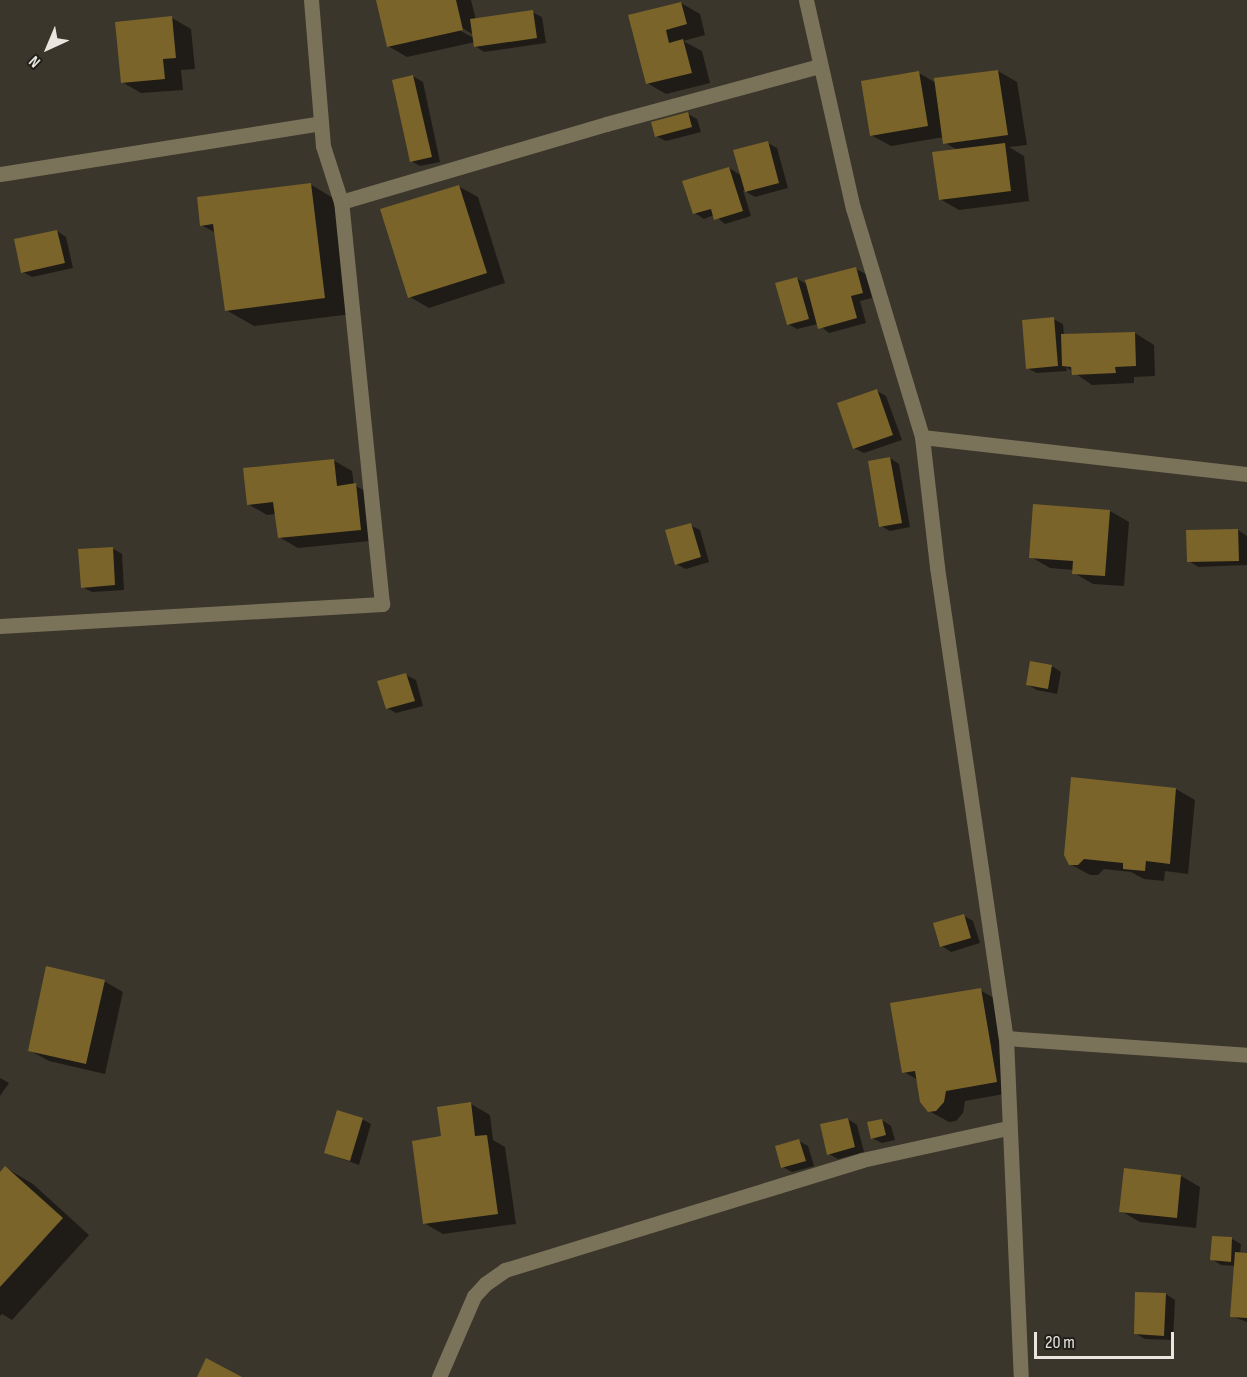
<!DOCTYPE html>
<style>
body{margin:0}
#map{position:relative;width:1247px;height:1377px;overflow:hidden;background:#3a362b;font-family:"Sofia Sans Condensed",sans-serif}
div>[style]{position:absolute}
.shadow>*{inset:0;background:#0007}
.building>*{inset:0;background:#7a6429}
.minor>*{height:15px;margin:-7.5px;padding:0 7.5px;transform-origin:7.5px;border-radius:7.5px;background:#7b725a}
span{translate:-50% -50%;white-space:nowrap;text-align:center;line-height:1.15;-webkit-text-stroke:6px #201e19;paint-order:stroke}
.north{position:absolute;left:18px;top:18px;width:60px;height:60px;-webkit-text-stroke:4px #201e19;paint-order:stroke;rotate:224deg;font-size:16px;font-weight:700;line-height:24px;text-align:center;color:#e9e6df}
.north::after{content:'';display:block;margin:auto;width:21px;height:27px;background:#e9e6df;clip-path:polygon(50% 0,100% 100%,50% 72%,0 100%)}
.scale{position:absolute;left:1034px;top:1332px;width:140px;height:27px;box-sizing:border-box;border:3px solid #e9e6df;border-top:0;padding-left:8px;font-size:18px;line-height:21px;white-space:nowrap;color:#e9e6df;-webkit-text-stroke:4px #201e19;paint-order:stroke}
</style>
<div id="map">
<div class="shadow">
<i style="clip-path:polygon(evenodd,378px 0,471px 0,476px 20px,532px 12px,542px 17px,546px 43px,484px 52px,475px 46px,475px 42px,407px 57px,388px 46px,378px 0,457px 25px,474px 35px,474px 38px,455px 28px,457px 25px)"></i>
<i style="clip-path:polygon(681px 3px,700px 14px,705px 35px,683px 41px,702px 51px,710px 83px,666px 94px,647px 83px,630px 16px)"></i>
<i style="clip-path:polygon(172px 18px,191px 29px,195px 69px,181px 70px,183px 90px,141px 93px,122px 82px)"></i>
<i style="clip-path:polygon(998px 71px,1017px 82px,1027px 145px,1009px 147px,1024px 156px,1029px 201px,959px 210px,940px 199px,958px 150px,945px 143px,944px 137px,891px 146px,871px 135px,919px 73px,936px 83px)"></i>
<i style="clip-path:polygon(413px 76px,423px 82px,440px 162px,420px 166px,411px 161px)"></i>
<i style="clip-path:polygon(688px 114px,697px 119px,701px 132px,666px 141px,656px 136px)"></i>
<i style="clip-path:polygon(768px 143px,777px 148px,788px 188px,755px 197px,743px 190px,751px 216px,725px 224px,714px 215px,704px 219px,695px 213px,729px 168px,742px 176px)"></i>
<i style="clip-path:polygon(310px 184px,338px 201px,352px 314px,254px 326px,226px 310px,216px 233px,201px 225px)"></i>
<i style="clip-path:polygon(458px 186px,478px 197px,505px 283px,429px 308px,410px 297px)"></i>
<i style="clip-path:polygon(57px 231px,66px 237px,73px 268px,32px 277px,23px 272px)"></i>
<i style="clip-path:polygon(856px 269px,866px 274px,872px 298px,860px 301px,866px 323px,829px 333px,818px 324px,797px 329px,788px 324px,796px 278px,808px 285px)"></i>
<i style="clip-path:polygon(1053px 319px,1063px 324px,1064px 336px,1135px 333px,1154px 345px,1155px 376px,1134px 377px,1134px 383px,1092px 385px,1066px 367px,1067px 371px,1037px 373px,1027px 368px)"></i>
<i style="clip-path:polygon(877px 391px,886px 396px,902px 440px,864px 453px,854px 448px)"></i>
<i style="clip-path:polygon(890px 458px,899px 464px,910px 527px,890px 531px,881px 526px)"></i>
<i style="clip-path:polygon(333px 460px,352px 471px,354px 485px,375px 496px,380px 540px,298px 548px,279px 537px,276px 514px,267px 515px,248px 504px)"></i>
<i style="clip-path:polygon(1110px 511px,1129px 522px,1124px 586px,1093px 584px,1074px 573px,1074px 570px,1050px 568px,1031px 557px)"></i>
<i style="clip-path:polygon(690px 525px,700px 530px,709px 562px,686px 569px,676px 564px)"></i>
<i style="clip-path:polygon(1238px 530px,1247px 536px,1247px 565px,1198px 567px,1189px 561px)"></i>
<i style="clip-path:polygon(112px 548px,122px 554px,124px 590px,92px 592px,82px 587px)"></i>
<i style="clip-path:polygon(1052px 666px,1061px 672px,1057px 694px,1037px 690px,1028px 685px)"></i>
<i style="clip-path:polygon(406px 675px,416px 680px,423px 706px,396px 713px,387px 708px)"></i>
<i style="clip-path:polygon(1176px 789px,1195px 800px,1188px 874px,1165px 871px,1164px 881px,1144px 879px,1131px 872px,1104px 869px,1098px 875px,1090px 875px,1070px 864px)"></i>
<i style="clip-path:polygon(964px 916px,973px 921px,980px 943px,951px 952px,942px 946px)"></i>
<i style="clip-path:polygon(104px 981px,123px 992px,105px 1074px,49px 1061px,29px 1050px)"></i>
<i style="clip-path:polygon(980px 990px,999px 1001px,1015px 1092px,965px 1101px,963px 1113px,956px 1121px,949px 1122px,929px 1111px,918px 1080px,904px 1072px)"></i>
<i style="clip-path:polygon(0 1078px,9px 1083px,0 1096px)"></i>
<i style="clip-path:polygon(471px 1104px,490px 1115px,493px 1140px,505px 1147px,516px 1224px,443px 1234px,424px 1223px,442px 1138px)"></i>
<i style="clip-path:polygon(362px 1119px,371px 1124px,359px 1165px,326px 1153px)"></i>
<i style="clip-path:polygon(848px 1119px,857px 1125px,864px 1152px,838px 1159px,829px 1154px)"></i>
<i style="clip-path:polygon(882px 1120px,891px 1126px,895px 1140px,882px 1143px,872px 1138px)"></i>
<i style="clip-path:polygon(799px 1141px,808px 1146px,814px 1166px,792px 1172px,783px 1167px)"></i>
<i style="clip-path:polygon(6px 1168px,33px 1184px,89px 1235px,12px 1320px,2px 1314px,0 1316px,0 1174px)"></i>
<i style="clip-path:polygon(1125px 1170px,1181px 1176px,1200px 1187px,1196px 1228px,1140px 1222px,1121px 1211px)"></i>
<i style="clip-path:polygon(1232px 1239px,1241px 1244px,1240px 1254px,1247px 1254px,1247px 1322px,1231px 1316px,1235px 1266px,1221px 1265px,1212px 1259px)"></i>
<i style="clip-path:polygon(1137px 1293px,1166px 1294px,1175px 1300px,1173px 1340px,1145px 1339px,1135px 1333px)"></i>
</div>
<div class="building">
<i style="clip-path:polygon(376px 0,456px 0,463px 30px,387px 47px)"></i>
<i style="clip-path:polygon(681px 2px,687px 24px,666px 30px,669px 43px,683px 39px,692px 73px,646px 84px,628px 15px)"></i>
<i style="clip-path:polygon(533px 10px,537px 38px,474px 47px,470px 19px)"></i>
<i style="clip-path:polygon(172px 16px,176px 58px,163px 59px,165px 79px,121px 83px,115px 22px)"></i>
<i style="clip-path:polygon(998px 70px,1008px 135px,943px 144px,934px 78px)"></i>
<i style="clip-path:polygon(919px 71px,928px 126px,870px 136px,861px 81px)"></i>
<i style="clip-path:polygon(413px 75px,432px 157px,410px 162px,392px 80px)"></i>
<i style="clip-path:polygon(688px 112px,692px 127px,655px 137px,651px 122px)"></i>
<i style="clip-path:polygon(768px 141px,779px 183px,745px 192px,733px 150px)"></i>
<i style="clip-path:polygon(1005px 143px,1011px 191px,939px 200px,932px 152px)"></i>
<i style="clip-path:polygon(729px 167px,743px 211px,714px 220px,711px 209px,693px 214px,682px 181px)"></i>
<i style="clip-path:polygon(311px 183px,325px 298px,225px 311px,213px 224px,200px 226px,197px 197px)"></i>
<i style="clip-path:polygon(459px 185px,487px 273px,408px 298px,380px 209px)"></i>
<i style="clip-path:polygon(57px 230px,65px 263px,21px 273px,14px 239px)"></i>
<i style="clip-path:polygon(856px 267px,863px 293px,851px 296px,857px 318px,818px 329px,805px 280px)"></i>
<i style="clip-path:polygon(797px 277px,809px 319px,787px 325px,775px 283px)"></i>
<i style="clip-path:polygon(1054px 317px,1058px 366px,1026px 369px,1022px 320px)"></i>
<i style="clip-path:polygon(1135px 332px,1136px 366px,1115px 367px,1116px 373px,1072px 375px,1071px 367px,1062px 366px,1061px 334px)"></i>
<i style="clip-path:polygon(877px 389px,893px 435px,853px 449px,837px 403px)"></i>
<i style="clip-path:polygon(890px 457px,902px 523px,879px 527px,868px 461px)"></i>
<i style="clip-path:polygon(334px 459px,337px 486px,356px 483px,361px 530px,278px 538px,273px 502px,247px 505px,243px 468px)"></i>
<i style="clip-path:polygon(1033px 504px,1110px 510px,1105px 576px,1072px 574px,1073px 561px,1029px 558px)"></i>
<i style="clip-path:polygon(691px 523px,701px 557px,675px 565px,665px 530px)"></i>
<i style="clip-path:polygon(1238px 529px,1239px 561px,1187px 562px,1186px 530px)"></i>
<i style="clip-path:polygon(113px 547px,115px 585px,81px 588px,78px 549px)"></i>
<i style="clip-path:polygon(1030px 661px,1052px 665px,1048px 689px,1026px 685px)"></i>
<i style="clip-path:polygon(406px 673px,415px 701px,386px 709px,377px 681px)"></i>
<i style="clip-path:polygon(1071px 777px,1176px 788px,1170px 864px,1146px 861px,1145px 871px,1123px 869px,1123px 863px,1084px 859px,1078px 865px,1069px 865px,1064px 855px)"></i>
<i style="clip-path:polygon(964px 914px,971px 938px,940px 947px,933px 923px)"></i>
<i style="clip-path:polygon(46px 966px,105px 980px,86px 1064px,28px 1051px)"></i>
<i style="clip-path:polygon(981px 988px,997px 1082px,946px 1091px,944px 1102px,936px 1111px,928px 1112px,920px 1102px,915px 1071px,902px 1073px,890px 1003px)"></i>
<i style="clip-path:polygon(471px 1102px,475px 1136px,487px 1135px,498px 1214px,423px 1224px,412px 1141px,441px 1136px,437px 1107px)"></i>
<i style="clip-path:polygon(337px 1110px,363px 1118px,350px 1161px,324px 1153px)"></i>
<i style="clip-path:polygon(848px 1118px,855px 1147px,827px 1155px,820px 1124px)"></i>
<i style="clip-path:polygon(882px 1119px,886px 1135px,871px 1139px,867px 1122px)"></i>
<i style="clip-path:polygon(799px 1139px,806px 1161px,781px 1168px,775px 1146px)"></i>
<i style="clip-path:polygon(5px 1166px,63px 1218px,0 1287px,0 1172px)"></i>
<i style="clip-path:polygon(1124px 1168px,1181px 1175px,1177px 1218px,1119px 1212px)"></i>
<i style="clip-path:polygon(1212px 1236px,1232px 1237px,1231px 1262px,1210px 1260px)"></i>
<i style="clip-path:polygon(1235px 1252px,1247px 1253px,1247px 1318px,1230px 1317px)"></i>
<i style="clip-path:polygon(1135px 1292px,1166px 1293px,1164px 1336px,1134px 1334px)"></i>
<i style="clip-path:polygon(206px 1358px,242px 1377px,197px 1377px)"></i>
</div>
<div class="minor">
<i style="left:806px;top:0;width:213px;rotate:77.3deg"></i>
<i style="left:853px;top:208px;width:239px;rotate:73.2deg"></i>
<i style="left:922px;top:437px;width:131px;rotate:83.4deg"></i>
<i style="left:937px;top:567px;width:476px;rotate:81.7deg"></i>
<i style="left:1006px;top:1038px;width:339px;rotate:87.5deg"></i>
<i style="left:0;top:174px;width:325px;rotate:-9deg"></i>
<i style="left:341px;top:202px;width:276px;rotate:-16.4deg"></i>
<i style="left:606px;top:124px;width:222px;rotate:-15.2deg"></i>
<i style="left:922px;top:437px;width:327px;rotate:6.5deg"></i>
<i style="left:0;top:626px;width:383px;rotate:-3.3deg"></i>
<i style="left:382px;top:604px;width:404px;rotate:-95.8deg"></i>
<i style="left:341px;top:202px;width:59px;rotate:-107.8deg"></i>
<i style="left:323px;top:146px;width:146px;rotate:-94.7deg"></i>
<i style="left:1006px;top:1038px;width:242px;rotate:4deg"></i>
<i style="left:439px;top:1377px;width:88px;rotate:-66.6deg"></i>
<i style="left:474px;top:1296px;width:16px;rotate:-47deg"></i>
<i style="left:485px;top:1284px;width:24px;rotate:-35deg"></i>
<i style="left:505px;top:1270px;width:374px;rotate:-17.1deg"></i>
<i style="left:862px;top:1160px;width:149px;rotate:-12.4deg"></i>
</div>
<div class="north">N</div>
<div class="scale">20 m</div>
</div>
